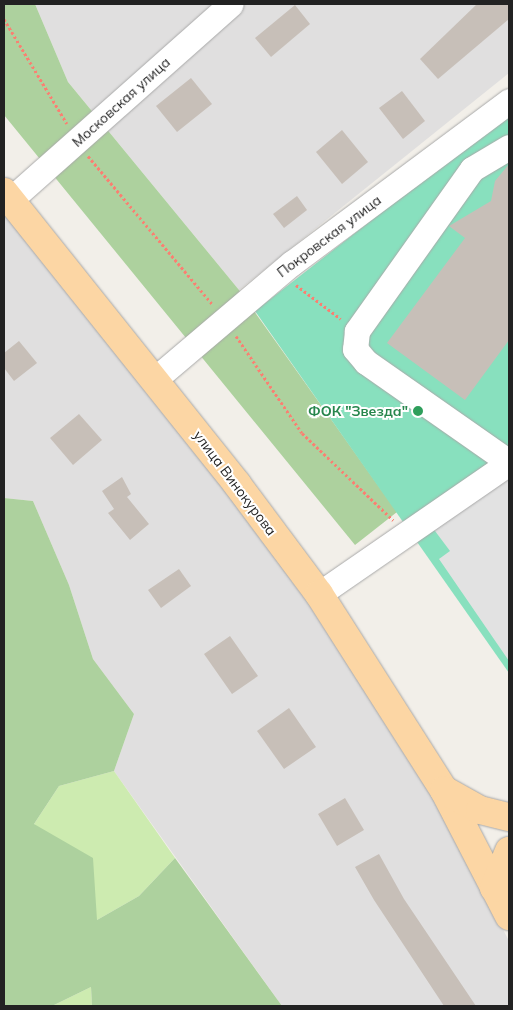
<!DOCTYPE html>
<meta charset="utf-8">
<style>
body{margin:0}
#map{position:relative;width:513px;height:1010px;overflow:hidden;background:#f2efe9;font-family:Mulish,sans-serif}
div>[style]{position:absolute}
.residential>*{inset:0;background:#e0dfdf}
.grass>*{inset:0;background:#cdebb0}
.forest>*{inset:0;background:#add19e}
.pitch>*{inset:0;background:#88e0be}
.parking>*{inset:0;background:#e2e2e2}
.building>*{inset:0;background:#c7bfb8}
.path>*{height:3px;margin-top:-1.5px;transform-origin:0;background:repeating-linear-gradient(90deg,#fa8072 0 2.5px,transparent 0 5px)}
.roads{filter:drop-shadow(0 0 1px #a9a9a9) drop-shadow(0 0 1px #a9a9a9)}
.minor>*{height:25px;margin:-12.5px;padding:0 12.5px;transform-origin:12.5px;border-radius:12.5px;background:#fff}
.major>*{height:28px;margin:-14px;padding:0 14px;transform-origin:14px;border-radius:14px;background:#fcd6a4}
.dots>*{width:14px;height:14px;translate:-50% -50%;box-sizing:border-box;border:2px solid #fff;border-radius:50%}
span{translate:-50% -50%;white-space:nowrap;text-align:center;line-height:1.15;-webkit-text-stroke:4px #fff;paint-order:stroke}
.street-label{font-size:14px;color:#222}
.leisure-label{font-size:14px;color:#27864d;font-weight:700}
.right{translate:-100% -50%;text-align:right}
.frame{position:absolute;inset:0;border:5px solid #222;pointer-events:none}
</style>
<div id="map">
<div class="residential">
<i style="clip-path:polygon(35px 4px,509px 4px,509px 73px,239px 290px,68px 82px)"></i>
<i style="clip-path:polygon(4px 207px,272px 542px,435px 798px,509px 941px,509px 1006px,282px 1006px,114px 771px,134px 714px,93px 659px,69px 585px,33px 501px,4px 498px)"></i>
</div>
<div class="grass">
<i style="clip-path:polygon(114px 771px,175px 858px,139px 896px,97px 920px,34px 824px,59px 786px)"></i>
<i style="clip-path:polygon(91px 987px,92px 1006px,52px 1006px)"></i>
</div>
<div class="forest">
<i style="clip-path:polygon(4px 4px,35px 4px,68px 82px,239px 290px,397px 512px,355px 545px,4px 115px)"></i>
<i style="clip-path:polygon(4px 498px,33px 501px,69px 585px,93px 659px,134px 714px,114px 771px,59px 786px,34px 824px,93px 858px,97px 920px,139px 896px,175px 858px,282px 1006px,92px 1006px,91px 987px,52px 1006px,4px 1006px)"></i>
</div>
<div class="pitch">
<i style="clip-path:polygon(509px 113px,509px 673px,255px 311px)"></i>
</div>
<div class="parking">
<i style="clip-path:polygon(509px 463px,509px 661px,439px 559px,450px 551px,426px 519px)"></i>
</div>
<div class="building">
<i style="clip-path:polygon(477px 4px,509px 4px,509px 19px,438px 79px,420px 59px)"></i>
<i style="clip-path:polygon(295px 5px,310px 24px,271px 57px,255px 38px)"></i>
<i style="clip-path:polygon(191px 78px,212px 104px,177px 132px,156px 106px)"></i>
<i style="clip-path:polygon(402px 91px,425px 121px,403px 139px,379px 108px)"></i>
<i style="clip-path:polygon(342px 130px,368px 162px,342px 184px,316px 152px)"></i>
<i style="clip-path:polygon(509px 164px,509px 340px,465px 400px,387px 343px,465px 238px,449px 226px,491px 201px,495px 181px)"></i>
<i style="clip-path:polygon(297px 196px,307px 210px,284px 228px,273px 214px)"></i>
<i style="clip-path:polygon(19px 341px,37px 363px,14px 381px,4px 368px,4px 353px)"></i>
<i style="clip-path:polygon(79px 414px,102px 440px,73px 465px,50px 438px)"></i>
<i style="clip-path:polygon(122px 477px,131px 494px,127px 497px,149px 524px,130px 540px,108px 513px,114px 509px,102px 491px)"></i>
<i style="clip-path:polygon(179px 569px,191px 586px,161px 608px,148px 590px)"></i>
<i style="clip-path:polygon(230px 636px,258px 676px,232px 694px,204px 654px)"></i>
<i style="clip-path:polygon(289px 708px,316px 747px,284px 769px,257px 731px)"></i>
<i style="clip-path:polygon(345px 798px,364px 830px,337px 846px,318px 814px)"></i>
<i style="clip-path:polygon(379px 854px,404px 899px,476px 1006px,444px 1006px,374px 900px,355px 867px)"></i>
</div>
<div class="path">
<i style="left:4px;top:19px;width:122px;rotate:59deg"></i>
<i style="left:88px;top:156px;width:194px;rotate:50deg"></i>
<i style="left:296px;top:285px;width:56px;rotate:37.1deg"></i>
<i style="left:236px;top:336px;width:117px;rotate:55.8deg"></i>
<i style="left:302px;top:433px;width:126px;rotate:43.7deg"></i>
</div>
<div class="roads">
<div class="minor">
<i style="left:509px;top:147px;width:43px;rotate:149.3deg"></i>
<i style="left:472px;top:169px;width:199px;rotate:125.4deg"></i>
<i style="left:357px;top:331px;width:18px;rotate:96deg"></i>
<i style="left:355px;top:349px;width:17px;rotate:50deg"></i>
<i style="left:366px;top:362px;width:174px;rotate:35deg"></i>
<i style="left:10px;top:200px;width:295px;rotate:-41.6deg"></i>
<i style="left:155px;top:379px;width:180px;rotate:-40.3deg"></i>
<i style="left:292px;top:263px;width:271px;rotate:-36.7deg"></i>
<i style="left:319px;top:594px;width:231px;rotate:-34.6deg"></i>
</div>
<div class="major">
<i style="left:4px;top:192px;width:374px;rotate:51.4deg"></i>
<i style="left:237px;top:484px;width:137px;rotate:53.3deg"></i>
<i style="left:319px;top:594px;width:232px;rotate:57.5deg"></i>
<i style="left:444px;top:790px;width:142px;rotate:62.7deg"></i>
<i style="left:444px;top:790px;width:41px;rotate:29.1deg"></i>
<i style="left:480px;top:810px;width:30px;rotate:14deg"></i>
<i style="left:494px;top:888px;width:40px;rotate:-68deg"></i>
</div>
</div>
<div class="dots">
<i style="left:418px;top:411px;background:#2e9e5b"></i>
</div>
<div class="street-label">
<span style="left:121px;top:102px;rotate:-42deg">Московская улица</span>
<span style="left:329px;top:236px;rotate:-37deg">Покровская улица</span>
<span style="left:235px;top:483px;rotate:53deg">улица Винокурова</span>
</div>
<div class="leisure-label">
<span class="right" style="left:408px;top:411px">ФОК "Звезда"</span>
</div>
<div class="frame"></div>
</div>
